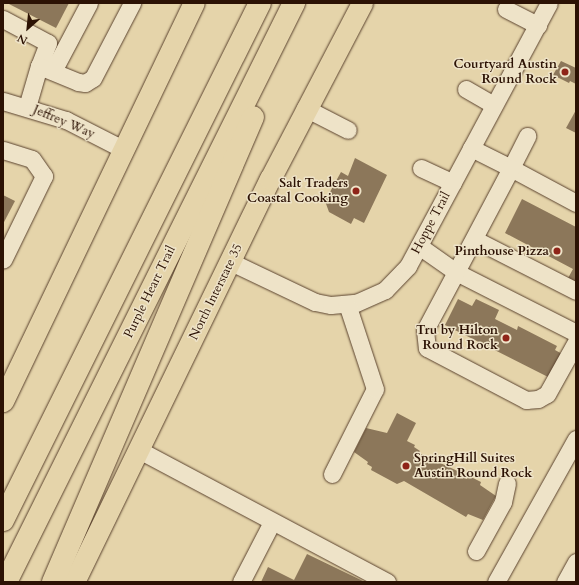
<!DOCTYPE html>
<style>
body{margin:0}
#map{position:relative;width:579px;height:585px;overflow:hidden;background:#e5d4aa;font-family:Cardo,serif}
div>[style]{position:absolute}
.building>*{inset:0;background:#8c775a}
.roads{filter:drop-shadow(0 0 1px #5a422e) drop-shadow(0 0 1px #5a422e)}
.minor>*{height:17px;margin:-8.5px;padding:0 8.5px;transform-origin:8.5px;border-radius:8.5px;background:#eee3c8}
.major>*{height:21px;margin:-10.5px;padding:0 10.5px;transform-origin:10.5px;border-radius:10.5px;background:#e5d4aa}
.highway>*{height:22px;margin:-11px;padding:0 11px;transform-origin:11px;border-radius:11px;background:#e5d4aa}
.dots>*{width:11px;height:11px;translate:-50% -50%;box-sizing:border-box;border:2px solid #eee3c8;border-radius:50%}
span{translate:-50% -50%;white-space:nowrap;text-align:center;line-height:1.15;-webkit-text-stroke:3px #eee3c8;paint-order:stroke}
.poi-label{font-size:13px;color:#2c1204;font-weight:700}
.right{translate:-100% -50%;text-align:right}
.left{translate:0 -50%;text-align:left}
.street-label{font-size:13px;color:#2c1204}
.frame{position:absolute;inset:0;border:4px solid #2c1204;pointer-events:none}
.north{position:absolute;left:8px;top:8px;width:40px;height:40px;-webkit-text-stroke:3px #eee3c8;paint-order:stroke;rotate:207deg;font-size:11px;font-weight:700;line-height:16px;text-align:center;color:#2c1204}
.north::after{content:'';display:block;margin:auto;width:14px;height:18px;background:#2c1204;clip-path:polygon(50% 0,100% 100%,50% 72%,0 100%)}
</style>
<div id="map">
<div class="building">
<i style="clip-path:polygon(7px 3px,69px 3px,56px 28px)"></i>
<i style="clip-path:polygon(561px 61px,576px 68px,576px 84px,570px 81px,569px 83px,553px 75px)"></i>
<i style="clip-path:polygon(576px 110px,576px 133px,566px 128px)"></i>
<i style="clip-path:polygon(355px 158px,387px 175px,364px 223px,354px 218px,351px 224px,329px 212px,325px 201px,341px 172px,348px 176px)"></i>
<i style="clip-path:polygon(3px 195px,15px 201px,3px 224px)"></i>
<i style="clip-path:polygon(522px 199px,576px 227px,576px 284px,567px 280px,573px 269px,505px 233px)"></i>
<i style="clip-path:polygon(458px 299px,472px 306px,476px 299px,499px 310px,495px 319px,517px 330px,518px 326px,557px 346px,555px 350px,564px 355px,552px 379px,445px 325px)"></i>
<i style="clip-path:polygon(397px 413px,416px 423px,407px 441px,415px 445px,414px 447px,420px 451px,419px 453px,466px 475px,464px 477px,467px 479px,469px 476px,481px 482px,480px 485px,496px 496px,483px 520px,468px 514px,466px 517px,404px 481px,397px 484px,371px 470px,372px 467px,367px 464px,368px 462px,354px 452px,366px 428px,387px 433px)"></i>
<i style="clip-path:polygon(307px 554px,365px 582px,261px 582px,268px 567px,294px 580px)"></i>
</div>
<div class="roads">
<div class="minor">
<i style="left:506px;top:9px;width:36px;rotate:27deg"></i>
<i style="left:3px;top:19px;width:51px;rotate:28.1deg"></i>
<i style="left:48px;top:43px;width:25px;rotate:111deg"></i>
<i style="left:53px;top:71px;width:77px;rotate:-62.1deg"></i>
<i style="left:466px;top:89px;width:32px;rotate:30deg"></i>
<i style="left:3px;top:101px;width:66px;rotate:16.8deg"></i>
<i style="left:66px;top:120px;width:64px;rotate:27deg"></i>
<i style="left:27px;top:107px;width:43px;rotate:-73.7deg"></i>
<i style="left:39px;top:66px;width:42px;rotate:22.3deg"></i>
<i style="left:78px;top:82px;width:7px;rotate:8deg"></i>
<i style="left:85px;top:83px;width:9px;rotate:-32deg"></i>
<i style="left:93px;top:78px;width:85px;rotate:-62.5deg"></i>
<i style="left:305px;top:108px;width:48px;rotate:27.1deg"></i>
<i style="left:471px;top:148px;width:45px;rotate:26.6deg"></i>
<i style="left:511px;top:168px;width:36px;rotate:-63deg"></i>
<i style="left:3px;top:150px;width:30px;rotate:17deg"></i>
<i style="left:32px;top:159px;width:21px;rotate:55deg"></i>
<i style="left:44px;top:176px;width:93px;rotate:116deg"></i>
<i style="left:421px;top:168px;width:35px;rotate:25deg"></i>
<i style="left:576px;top:203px;width:74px;rotate:-151.7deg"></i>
<i style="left:511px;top:168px;width:118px;rotate:117.9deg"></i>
<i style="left:456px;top:272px;width:135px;rotate:26.9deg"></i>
<i style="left:474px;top:239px;width:114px;rotate:27deg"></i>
<i style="left:419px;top:246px;width:45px;rotate:35.1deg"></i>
<i style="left:456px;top:272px;width:66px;rotate:118.1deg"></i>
<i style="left:425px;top:330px;width:18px;rotate:84deg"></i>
<i style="left:427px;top:348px;width:112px;rotate:27.7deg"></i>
<i style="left:526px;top:400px;width:12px;rotate:-5deg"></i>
<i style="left:538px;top:399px;width:10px;rotate:-29deg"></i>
<i style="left:547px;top:394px;width:60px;rotate:-60.9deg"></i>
<i style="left:231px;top:262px;width:93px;rotate:25.5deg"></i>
<i style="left:315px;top:302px;width:16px;rotate:11deg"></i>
<i style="left:331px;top:305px;width:25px;rotate:-5deg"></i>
<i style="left:356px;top:303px;width:32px;rotate:-24deg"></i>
<i style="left:385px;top:290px;width:33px;rotate:-46deg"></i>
<i style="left:408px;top:266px;width:298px;rotate:-61.8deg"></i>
<i style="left:139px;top:450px;width:281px;rotate:28deg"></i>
<i style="left:332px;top:474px;width:95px;rotate:-63.2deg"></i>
<i style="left:375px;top:389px;width:89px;rotate:-108.2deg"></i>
<i style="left:476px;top:551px;width:56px;rotate:-61.1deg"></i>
<i style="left:503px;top:502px;width:19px;rotate:-78deg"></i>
<i style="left:241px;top:582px;width:68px;rotate:-62.7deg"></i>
<i style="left:496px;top:582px;width:164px;rotate:-60.8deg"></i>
<i style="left:565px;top:582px;width:23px;rotate:-61deg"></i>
</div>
<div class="major">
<i style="left:3px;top:401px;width:441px;rotate:-64.4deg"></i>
<i style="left:74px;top:582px;width:448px;rotate:-64.1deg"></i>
<i style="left:270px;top:179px;width:199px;rotate:-62.4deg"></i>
</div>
<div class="highway">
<i style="left:3px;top:520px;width:577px;rotate:-63.57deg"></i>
<i style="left:6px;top:582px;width:647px;rotate:-63.55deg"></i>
<i style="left:53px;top:582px;width:506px;rotate:-66.73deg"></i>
</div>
</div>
<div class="dots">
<i style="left:565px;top:72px;background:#8f2418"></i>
<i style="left:356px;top:191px;background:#8f2418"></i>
<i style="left:557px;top:251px;background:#8f2418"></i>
<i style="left:506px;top:338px;background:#8f2418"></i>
<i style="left:406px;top:466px;background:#8f2418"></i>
</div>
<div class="poi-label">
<span class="right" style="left:557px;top:72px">Courtyard Austin<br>Round Rock</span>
<span class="right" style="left:348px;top:191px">Salt Traders<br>Coastal Cooking</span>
<span class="right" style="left:549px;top:251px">Pinthouse Pizza</span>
<span class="right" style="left:498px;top:338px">Tru by Hilton<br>Round Rock</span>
<span class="left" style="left:414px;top:466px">SpringHill Suites<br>Austin Round Rock</span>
</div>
<div class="street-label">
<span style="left:64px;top:122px;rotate:23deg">Jeffrey Way</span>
<span style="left:431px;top:223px;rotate:-62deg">Hoppe Trail</span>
<span style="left:150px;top:292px;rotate:-64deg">Purple Heart Trail</span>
<span style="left:216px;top:292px;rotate:-64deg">North Interstate 35</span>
</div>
<div class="frame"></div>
<div class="north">N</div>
</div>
